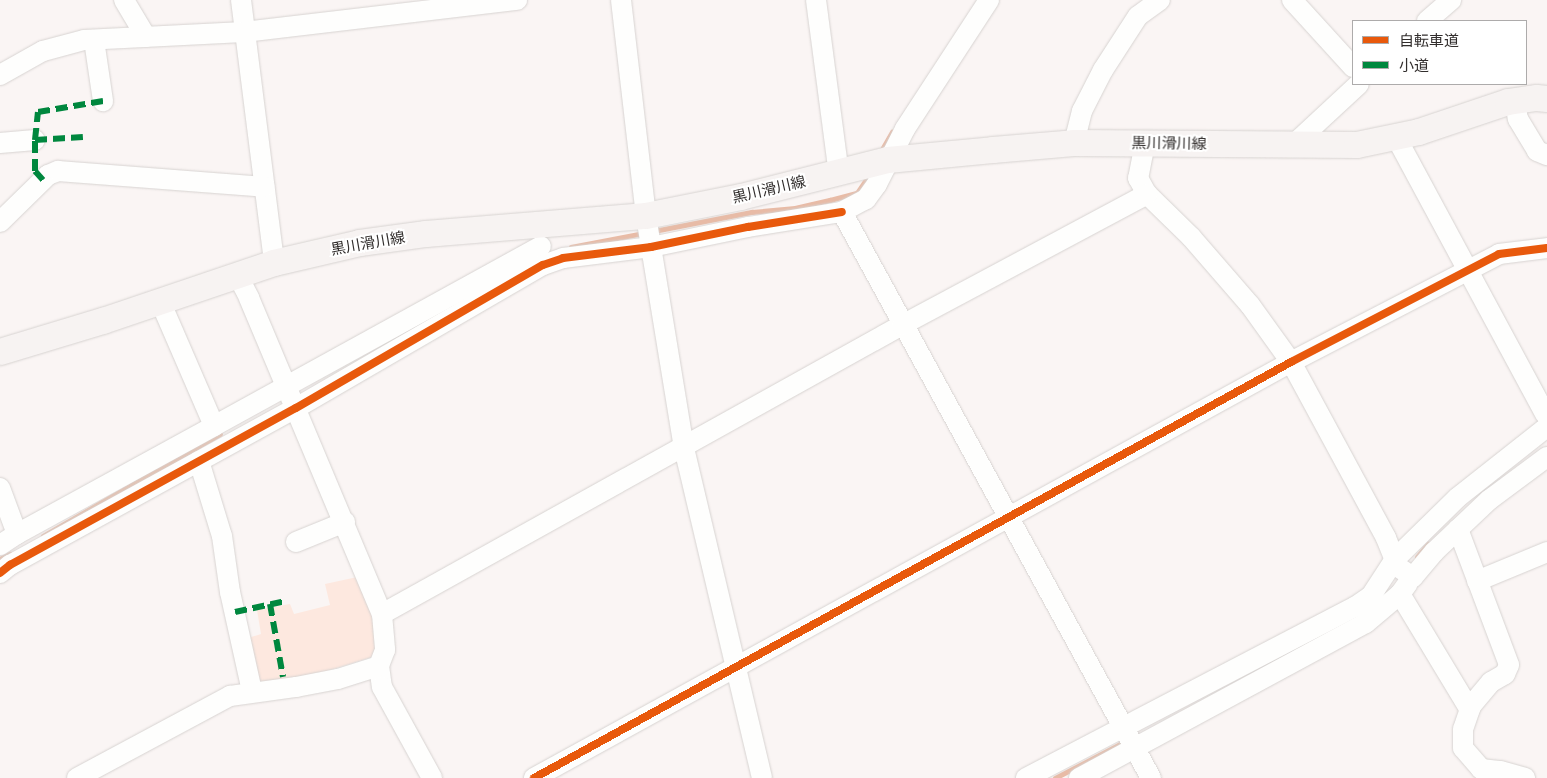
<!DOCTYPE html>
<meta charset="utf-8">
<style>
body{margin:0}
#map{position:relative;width:1547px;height:778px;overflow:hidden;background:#faf5f4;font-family:Raleway,"Noto Sans JP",sans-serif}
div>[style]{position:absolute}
.green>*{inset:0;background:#fde8df}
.stream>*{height:4.5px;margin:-2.25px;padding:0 2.25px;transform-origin:2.25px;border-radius:2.25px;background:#e8bba6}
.roads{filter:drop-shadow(0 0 1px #d7d3d1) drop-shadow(0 0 1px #d7d3d1)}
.minor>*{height:20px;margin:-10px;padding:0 10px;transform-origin:10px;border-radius:10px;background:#fefefd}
.major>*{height:26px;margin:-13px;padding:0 13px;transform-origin:13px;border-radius:13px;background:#f7f3f2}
.quiet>*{height:6px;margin-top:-3px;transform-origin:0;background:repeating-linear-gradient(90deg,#00873e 0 12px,transparent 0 18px)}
.cycleway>*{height:8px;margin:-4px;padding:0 4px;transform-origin:4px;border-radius:4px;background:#e8590c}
span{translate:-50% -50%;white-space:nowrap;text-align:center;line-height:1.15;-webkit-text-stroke:4px #fff;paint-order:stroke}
.street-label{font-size:15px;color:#312d2c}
.legend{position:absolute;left:1352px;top:20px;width:175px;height:65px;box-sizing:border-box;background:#fff;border:1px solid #adabab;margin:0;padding:6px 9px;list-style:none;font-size:15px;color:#312d2c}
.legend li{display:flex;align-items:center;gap:10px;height:25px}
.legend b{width:25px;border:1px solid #adabab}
</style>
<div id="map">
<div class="green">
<i style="clip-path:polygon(362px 576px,375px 614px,375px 656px,298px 680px,257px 683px,245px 639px,261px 634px,257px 610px,290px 604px,294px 614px,330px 605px,325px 584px)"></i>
</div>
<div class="stream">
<i style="left:881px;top:151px;width:22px;rotate:-60deg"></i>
<i style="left:654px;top:231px;width:100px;rotate:-11deg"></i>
<i style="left:752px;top:212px;width:43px;rotate:-5.3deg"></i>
<i style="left:795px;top:208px;width:36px;rotate:-13deg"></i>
<i style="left:830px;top:200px;width:28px;rotate:-15deg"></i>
<i style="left:857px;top:193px;width:23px;rotate:-56deg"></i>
<i style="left:571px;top:247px;width:74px;rotate:-10.9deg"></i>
<i style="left:43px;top:536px;width:204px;rotate:-30deg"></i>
<i style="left:1417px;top:557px;width:17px;rotate:-50deg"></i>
<i style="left:0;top:559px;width:11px;rotate:-27deg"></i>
<i style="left:1055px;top:778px;width:80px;rotate:-27.5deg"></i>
</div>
<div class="roads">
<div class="minor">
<i style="left:124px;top:0;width:43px;rotate:59.3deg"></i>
<i style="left:241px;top:0;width:265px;rotate:82.8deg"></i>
<i style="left:621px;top:0;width:217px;rotate:83.4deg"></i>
<i style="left:646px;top:216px;width:235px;rotate:80.7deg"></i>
<i style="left:684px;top:448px;width:339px;rotate:76.7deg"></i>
<i style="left:816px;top:0;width:176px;rotate:82.5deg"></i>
<i style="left:989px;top:0;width:154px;rotate:123.1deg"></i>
<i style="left:905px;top:129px;width:62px;rotate:117deg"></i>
<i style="left:877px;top:184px;width:19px;rotate:126deg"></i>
<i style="left:866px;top:199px;width:27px;rotate:152deg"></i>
<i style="left:842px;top:212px;width:645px;rotate:61.37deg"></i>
<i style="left:1292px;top:0;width:91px;rotate:47.7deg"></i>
<i style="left:1427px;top:21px;width:32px;rotate:-41deg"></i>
<i style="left:94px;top:40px;width:62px;rotate:81.6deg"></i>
<i style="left:0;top:75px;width:49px;rotate:-29.2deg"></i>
<i style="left:43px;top:51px;width:42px;rotate:-15deg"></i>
<i style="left:84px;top:40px;width:160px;rotate:-2.9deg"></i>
<i style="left:244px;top:32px;width:275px;rotate:-6.7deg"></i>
<i style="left:1515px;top:101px;width:18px;rotate:81deg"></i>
<i style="left:1518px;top:119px;width:37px;rotate:59deg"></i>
<i style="left:1537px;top:151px;width:11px;rotate:22deg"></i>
<i style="left:1396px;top:137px;width:315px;rotate:61.7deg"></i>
<i style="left:0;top:143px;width:35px;rotate:-5deg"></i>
<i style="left:1074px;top:143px;width:33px;rotate:-76deg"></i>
<i style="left:1082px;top:111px;width:46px;rotate:-62.9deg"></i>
<i style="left:1103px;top:70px;width:64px;rotate:-57.1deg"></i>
<i style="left:1138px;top:16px;width:27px;rotate:-36deg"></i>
<i style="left:1145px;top:143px;width:36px;rotate:101deg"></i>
<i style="left:1138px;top:178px;width:18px;rotate:61deg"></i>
<i style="left:1147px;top:194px;width:62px;rotate:44.3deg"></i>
<i style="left:1191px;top:237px;width:90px;rotate:49.1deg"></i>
<i style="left:1250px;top:305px;width:70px;rotate:54.3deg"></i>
<i style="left:1291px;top:362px;width:200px;rotate:61.6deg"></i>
<i style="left:1386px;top:538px;width:31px;rotate:68deg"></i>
<i style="left:1398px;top:567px;width:18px;rotate:34deg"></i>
<i style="left:1413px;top:577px;width:33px;rotate:-50deg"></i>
<i style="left:1434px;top:552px;width:76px;rotate:-43.4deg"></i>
<i style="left:1489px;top:500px;width:72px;rotate:-36.6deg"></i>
<i style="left:1292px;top:146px;width:91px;rotate:-42.8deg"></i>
<i style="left:0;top:222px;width:67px;rotate:-44.4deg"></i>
<i style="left:48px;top:175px;width:11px;rotate:-22deg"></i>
<i style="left:58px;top:171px;width:207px;rotate:4.4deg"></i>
<i style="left:237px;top:274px;width:27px;rotate:63deg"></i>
<i style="left:249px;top:298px;width:343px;rotate:67.2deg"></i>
<i style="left:382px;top:614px;width:36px;rotate:85deg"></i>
<i style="left:385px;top:650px;width:17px;rotate:111deg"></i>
<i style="left:379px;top:666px;width:21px;rotate:82deg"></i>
<i style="left:382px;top:687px;width:104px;rotate:61.2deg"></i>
<i style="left:160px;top:301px;width:136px;rotate:66.6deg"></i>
<i style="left:214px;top:426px;width:373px;rotate:-28.8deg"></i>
<i style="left:199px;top:461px;width:78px;rotate:73deg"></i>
<i style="left:222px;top:536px;width:57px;rotate:81.9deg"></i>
<i style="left:230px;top:592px;width:101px;rotate:77.5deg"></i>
<i style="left:0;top:488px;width:49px;rotate:69.7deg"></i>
<i style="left:17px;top:534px;width:225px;rotate:-28.7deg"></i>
<i style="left:1458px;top:529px;width:145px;rotate:69.4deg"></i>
<i style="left:1509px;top:665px;width:10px;rotate:114deg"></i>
<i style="left:1505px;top:674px;width:16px;rotate:150deg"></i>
<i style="left:1491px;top:682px;width:31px;rotate:130deg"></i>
<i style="left:1471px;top:706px;width:24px;rotate:109deg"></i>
<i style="left:1463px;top:729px;width:19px;rotate:90deg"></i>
<i style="left:1463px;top:748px;width:28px;rotate:49deg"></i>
<i style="left:1481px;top:769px;width:20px;rotate:6deg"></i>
<i style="left:1501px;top:771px;width:25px;rotate:16deg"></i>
<i style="left:296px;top:542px;width:53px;rotate:-22.2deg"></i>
<i style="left:0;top:545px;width:20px;rotate:-33deg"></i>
<i style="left:0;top:573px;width:13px;rotate:-39deg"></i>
<i style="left:10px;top:565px;width:326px;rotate:-28.8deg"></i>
<i style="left:296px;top:408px;width:285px;rotate:-30.1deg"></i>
<i style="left:543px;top:265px;width:21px;rotate:-19deg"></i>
<i style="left:563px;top:258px;width:89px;rotate:-7.1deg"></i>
<i style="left:651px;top:247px;width:99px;rotate:-11.7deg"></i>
<i style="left:748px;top:227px;width:95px;rotate:-9.1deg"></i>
<i style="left:1477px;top:581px;width:76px;rotate:-22.5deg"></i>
<i style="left:1408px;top:583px;width:14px;rotate:126deg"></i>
<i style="left:1400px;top:594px;width:135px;rotate:58.9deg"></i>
<i style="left:382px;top:614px;width:595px;rotate:-29.06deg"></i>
<i style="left:902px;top:325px;width:278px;rotate:-28.1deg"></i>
<i style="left:77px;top:778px;width:174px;rotate:-28.2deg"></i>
<i style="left:230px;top:696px;width:67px;rotate:-7.8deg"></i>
<i style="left:296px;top:687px;width:43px;rotate:-10.8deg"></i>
<i style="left:338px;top:679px;width:43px;rotate:-17.6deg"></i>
<i style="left:534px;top:778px;width:864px;rotate:-28.79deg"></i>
<i style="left:1291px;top:362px;width:234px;rotate:-27.4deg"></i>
<i style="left:1499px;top:254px;width:48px;rotate:-7.1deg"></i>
<i style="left:1026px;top:778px;width:371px;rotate:-27.5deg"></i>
<i style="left:1355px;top:607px;width:19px;rotate:-35deg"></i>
<i style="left:1371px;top:596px;width:44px;rotate:-57deg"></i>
<i style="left:1395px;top:559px;width:87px;rotate:-44.5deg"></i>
<i style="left:1457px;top:498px;width:115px;rotate:-38.3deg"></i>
<i style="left:1079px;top:778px;width:326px;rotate:-28.4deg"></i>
<i style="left:1366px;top:623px;width:45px;rotate:-40.5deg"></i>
</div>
<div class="major">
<i style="left:0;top:352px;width:108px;rotate:-16.8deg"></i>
<i style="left:103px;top:321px;width:181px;rotate:-18.7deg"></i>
<i style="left:274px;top:263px;width:88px;rotate:-13.1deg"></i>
<i style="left:360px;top:243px;width:67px;rotate:-7.8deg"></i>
<i style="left:426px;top:234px;width:221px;rotate:-4.7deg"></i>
<i style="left:646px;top:216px;width:97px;rotate:-11.3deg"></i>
<i style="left:741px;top:197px;width:152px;rotate:-14.1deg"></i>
<i style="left:888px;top:160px;width:105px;rotate:-5.4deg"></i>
<i style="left:993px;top:150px;width:81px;rotate:-4.9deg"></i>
<i style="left:1074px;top:143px;width:283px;rotate:0.4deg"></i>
<i style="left:1357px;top:145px;width:63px;rotate:-11.8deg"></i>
<i style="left:1419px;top:132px;width:94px;rotate:-18.6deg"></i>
<i style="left:1508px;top:102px;width:29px;rotate:-8deg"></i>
<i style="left:1537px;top:98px;width:10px;rotate:6deg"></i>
</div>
</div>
<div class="quiet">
<i style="left:35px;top:140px;width:28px;rotate:-84deg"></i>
<i style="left:38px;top:112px;width:66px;rotate:-9.6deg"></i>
<i style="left:43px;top:180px;width:12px;rotate:-132deg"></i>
<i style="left:35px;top:171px;width:31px;rotate:-90deg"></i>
<i style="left:35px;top:140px;width:48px;rotate:-3.6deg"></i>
<i style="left:270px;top:604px;width:74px;rotate:79.9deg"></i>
<i style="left:235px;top:612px;width:52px;rotate:-12.2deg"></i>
</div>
<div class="cycleway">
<i style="left:0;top:573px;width:13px;rotate:-39deg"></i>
<i style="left:10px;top:565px;width:326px;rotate:-28.8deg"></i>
<i style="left:296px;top:408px;width:285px;rotate:-30.1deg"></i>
<i style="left:543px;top:265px;width:21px;rotate:-19deg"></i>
<i style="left:563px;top:258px;width:89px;rotate:-7.1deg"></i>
<i style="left:651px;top:247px;width:99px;rotate:-11.7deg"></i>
<i style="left:748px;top:227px;width:95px;rotate:-9.1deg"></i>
<i style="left:534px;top:778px;width:864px;rotate:-28.79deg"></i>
<i style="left:1291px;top:362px;width:234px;rotate:-27.4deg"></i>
<i style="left:1499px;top:254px;width:48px;rotate:-7.1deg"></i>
</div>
<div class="street-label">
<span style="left:1169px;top:144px;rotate:1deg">黒川滑川線</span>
<span style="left:769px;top:190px;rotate:-13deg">黒川滑川線</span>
<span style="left:368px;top:244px;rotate:-10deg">黒川滑川線</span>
</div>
<ul class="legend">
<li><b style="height:6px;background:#e8590c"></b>自転車道</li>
<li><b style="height:6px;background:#00873e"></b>小道</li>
</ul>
</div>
